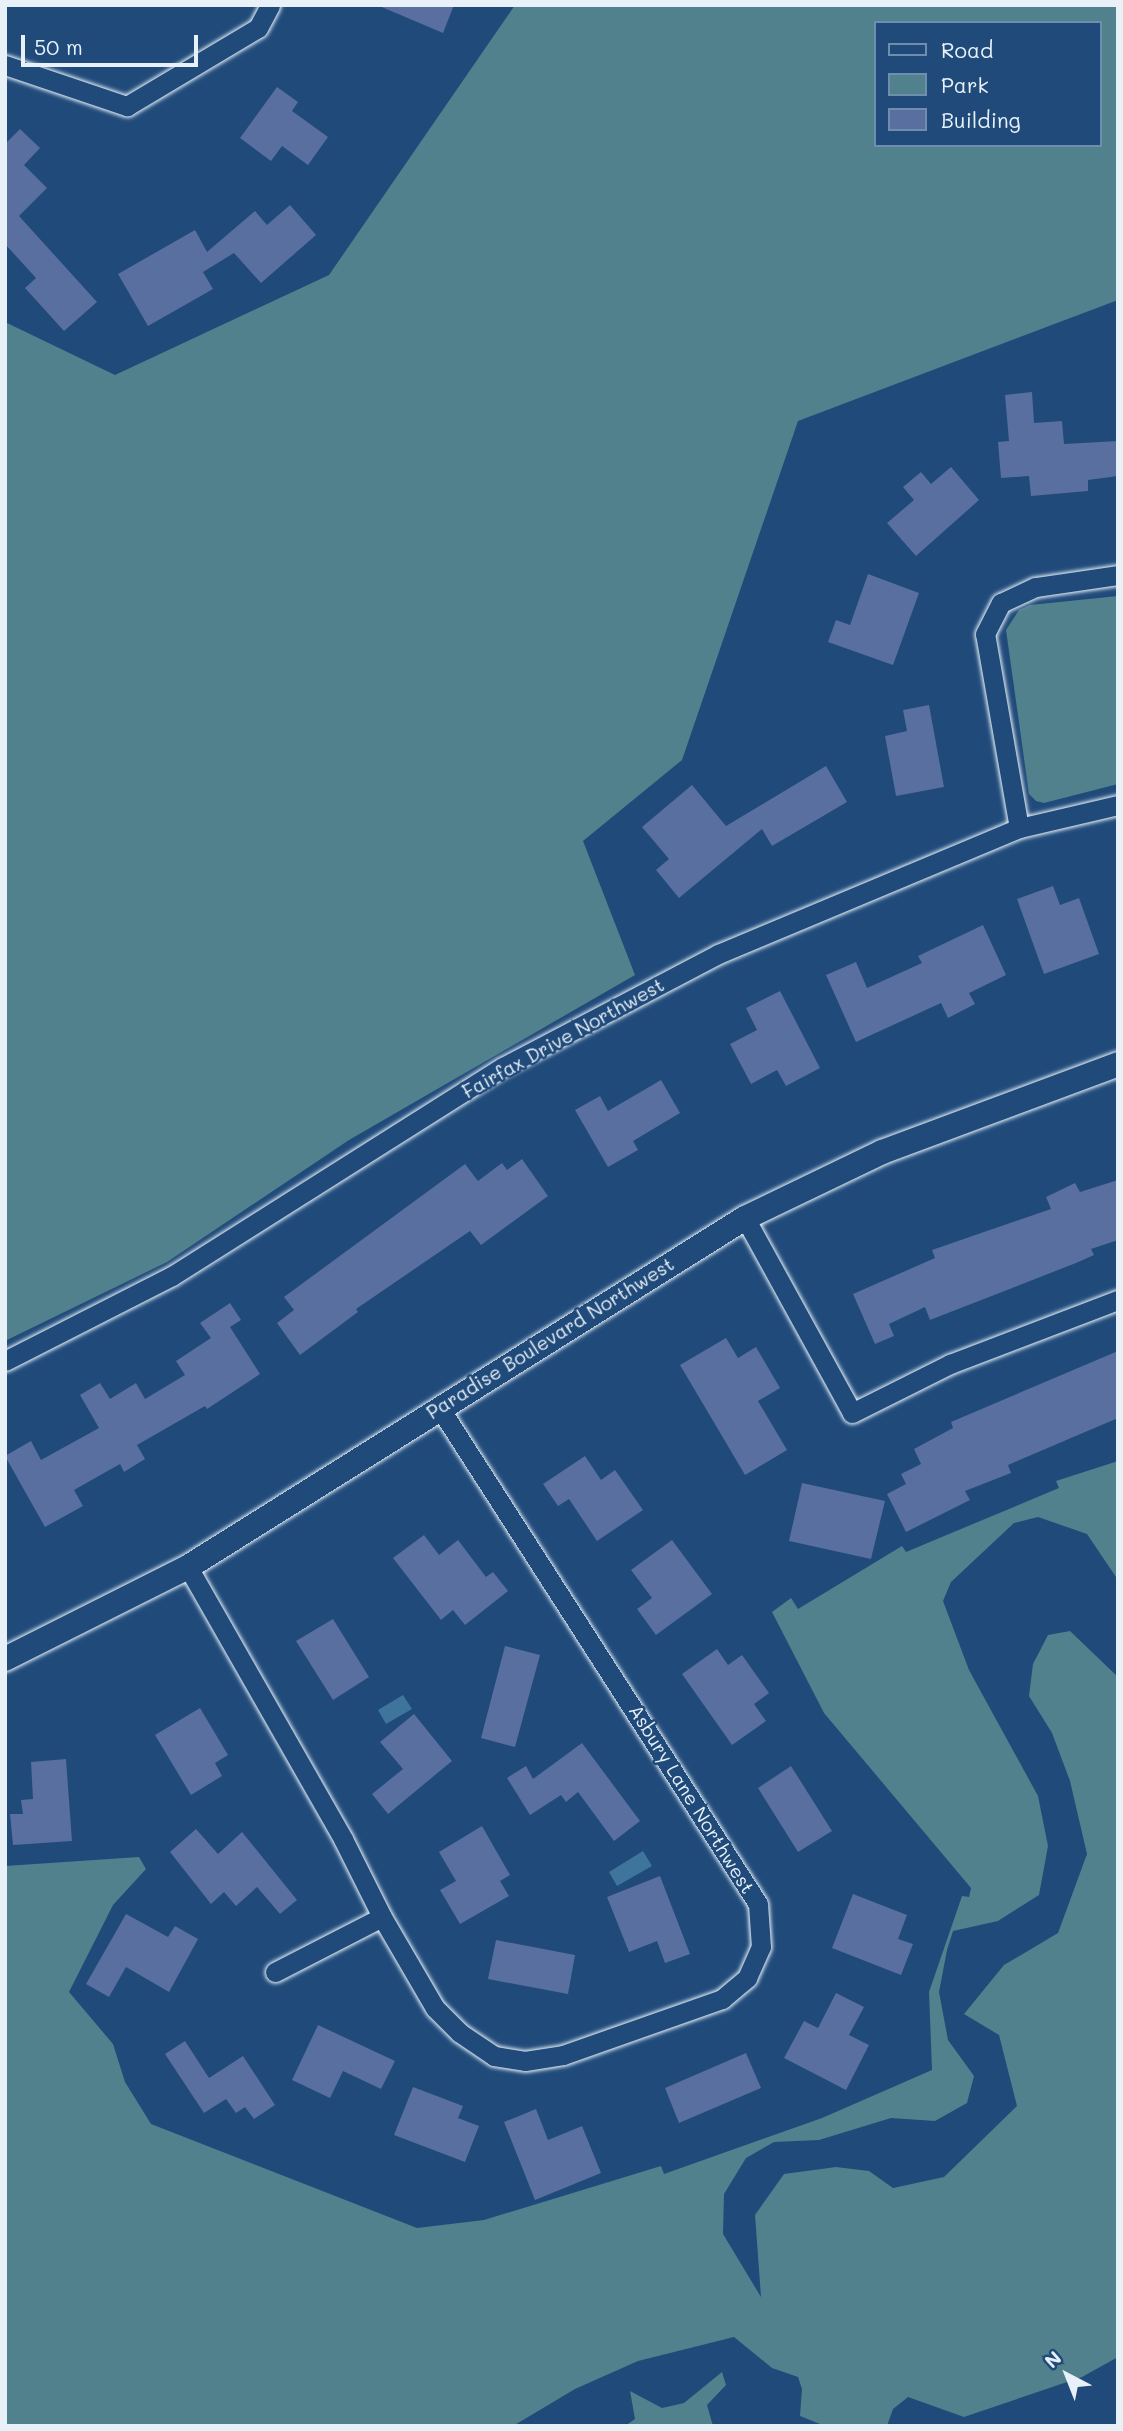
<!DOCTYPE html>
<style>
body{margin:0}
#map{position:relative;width:1123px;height:2431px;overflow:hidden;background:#1f4a7a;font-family:Mali,sans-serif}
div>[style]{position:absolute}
.green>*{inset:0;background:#50818c}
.water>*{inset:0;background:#3f759c}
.building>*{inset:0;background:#586fa0}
.roads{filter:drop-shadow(0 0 2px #e8f1f8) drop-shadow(0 0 2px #e8f1f8)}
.minor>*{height:19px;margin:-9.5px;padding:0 9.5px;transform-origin:9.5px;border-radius:9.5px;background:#1f4a7a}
.tertiary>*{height:24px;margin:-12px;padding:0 12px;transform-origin:12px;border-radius:12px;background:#1f4a7a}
span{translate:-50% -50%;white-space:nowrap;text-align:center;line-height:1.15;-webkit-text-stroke:5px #1f4a7a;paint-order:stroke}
.street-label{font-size:19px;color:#e8f1f8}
.frame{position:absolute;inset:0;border:7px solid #e8f1f8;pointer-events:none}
.legend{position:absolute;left:874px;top:21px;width:228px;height:126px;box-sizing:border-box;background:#1f4a7a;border:2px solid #6f8dac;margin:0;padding:9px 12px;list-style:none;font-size:21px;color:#e8f1f8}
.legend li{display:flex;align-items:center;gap:14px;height:35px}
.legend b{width:35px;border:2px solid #6f8dac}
.north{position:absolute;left:1032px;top:2340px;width:70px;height:70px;-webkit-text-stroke:5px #1f4a7a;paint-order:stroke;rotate:318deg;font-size:19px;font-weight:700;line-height:28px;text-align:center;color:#e8f1f8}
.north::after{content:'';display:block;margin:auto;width:24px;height:32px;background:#e8f1f8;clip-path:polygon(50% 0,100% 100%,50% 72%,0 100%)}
.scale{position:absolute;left:21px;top:35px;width:177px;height:32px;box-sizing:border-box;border:4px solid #e8f1f8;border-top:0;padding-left:9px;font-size:21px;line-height:24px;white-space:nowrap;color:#e8f1f8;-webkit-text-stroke:5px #1f4a7a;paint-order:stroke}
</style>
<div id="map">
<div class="green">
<i style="clip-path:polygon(evenodd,515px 5px,1118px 5px,1118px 300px,798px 421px,682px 760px,583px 841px,635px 975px,349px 1140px,167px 1262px,5px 1341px,5px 322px,115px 375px,329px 275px,515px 5px,876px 23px,1100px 23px,1100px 145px,876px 145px,876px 23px)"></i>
<i style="clip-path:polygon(1118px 596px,1118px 784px,1044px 803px,1036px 801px,1029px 794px,1006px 630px,1019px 610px,1030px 605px)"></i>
<i style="clip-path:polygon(1118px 1461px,1118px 1580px,1087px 1534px,1038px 1517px,1014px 1523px,951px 1582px,943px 1601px,969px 1670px,1038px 1796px,1048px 1846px,1039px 1895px,998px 1921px,953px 1931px,947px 1950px,939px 1992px,948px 2040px,974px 2076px,967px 2103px,935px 2121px,891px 2118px,819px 2140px,774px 2142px,746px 2158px,724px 2194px,723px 2234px,761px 2297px,755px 2215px,784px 2174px,836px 2167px,869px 2171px,893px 2188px,944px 2177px,1017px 2106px,999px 2035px,964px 2014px,1004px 1965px,1058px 1933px,1087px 1854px,1070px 1781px,1052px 1733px,1029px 1696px,1033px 1664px,1048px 1635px,1070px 1631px,1118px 1677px,1118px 2357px,1082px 2377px,964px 2417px,908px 2397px,893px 2409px,887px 2426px,825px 2426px,800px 2416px,802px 2389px,798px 2377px,772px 2368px,734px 2337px,638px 2361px,575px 2389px,513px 2426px,5px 2426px,5px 1866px,139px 1857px,146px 1869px,113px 1905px,69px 1992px,113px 2044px,125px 2082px,151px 2124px,417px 2228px,484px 2220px,661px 2166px,664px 2174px,822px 2118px,932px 2070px,929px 1992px,962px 1896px,969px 1897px,971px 1888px,824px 1713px,772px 1612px,791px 1598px,798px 1609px,902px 1546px,906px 1552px,1059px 1488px,1056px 1481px)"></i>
<i style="clip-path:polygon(722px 2372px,726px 2385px,707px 2405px,713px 2426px,625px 2426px,635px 2419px,630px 2391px,662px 2408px,684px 2403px)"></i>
</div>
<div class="water">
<i style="clip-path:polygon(403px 1695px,412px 1709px,386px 1724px,378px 1710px)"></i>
<i style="clip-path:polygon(643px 1851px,652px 1866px,617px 1886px,609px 1872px)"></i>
</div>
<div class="building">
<i style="clip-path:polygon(377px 5px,454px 5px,443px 33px)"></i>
<i style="clip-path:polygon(277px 87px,298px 102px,292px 111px,328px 137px,308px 165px,282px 146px,271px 161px,240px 138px)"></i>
<i style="clip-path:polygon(20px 129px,40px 148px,24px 165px,47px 188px,19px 216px,97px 302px,64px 331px,25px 288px,36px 278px,5px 244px,5px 144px)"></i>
<i style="clip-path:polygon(290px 205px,316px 235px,261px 283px,234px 253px,203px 272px,213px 289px,148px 326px,118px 274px,195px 230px,207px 252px,255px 211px,267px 225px)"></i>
<i style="clip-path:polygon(1032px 392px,1034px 423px,1062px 421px,1064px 444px,1118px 441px,1118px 476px,1088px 480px,1088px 491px,1031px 496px,1029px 476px,1001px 478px,998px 442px,1009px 441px,1005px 395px)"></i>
<i style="clip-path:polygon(951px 467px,979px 500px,916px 556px,887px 523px,914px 500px,903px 487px,921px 472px,931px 484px)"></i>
<i style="clip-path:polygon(868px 574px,919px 593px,893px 665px,828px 642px,836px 620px,850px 625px)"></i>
<i style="clip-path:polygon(929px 705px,944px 787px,896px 796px,885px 736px,907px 731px,903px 710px)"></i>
<i style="clip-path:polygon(826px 766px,847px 802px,772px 846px,762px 829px,679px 898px,656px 870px,669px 859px,642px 827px,692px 785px,726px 826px)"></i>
<i style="clip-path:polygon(1053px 886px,1060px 905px,1079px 898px,1099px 954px,1044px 974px,1017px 899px)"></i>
<i style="clip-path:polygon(983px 925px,1006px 975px,969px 993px,975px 1004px,948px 1018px,941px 1003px,856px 1042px,826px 975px,856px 962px,867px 988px,922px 963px,918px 956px)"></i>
<i style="clip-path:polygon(780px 991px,820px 1068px,786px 1086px,777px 1070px,751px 1084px,730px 1044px,757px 1030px,746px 1008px)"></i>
<i style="clip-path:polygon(661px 1080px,680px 1113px,633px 1141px,638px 1150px,608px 1167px,575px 1110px,600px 1096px,608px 1111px)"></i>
<i style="clip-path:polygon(522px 1159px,548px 1196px,481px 1245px,470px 1231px,356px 1309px,358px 1312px,300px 1355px,277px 1323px,294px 1310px,284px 1297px,465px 1164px,478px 1181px,502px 1163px,507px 1170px)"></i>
<i style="clip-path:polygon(1118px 1180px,1118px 1240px,1091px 1249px,1094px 1255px,1076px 1263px,948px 1313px,930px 1320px,925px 1307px,889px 1324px,894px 1336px,875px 1344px,853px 1294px,935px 1258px,932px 1250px,1051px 1209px,1046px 1197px,1075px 1183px,1080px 1192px)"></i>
<i style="clip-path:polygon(230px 1303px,241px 1320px,230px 1327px,260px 1374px,207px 1409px,205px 1406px,137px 1445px,145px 1459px,124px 1472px,120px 1464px,74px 1490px,83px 1506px,45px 1527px,5px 1456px,31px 1441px,41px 1460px,99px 1428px,80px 1395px,100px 1383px,110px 1399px,136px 1383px,145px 1399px,185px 1375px,176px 1361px,211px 1338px,200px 1323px)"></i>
<i style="clip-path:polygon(726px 1338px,738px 1358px,756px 1347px,780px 1388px,758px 1401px,787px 1450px,745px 1475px,680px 1365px)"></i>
<i style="clip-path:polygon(1118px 1351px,1118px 1418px,1008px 1465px,1011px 1473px,965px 1491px,970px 1500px,906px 1532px,887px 1494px,906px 1484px,901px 1474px,921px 1464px,914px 1449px,953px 1428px,951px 1422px)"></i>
<i style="clip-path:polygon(585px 1456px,601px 1480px,615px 1470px,643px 1510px,597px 1541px,569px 1499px,558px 1506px,543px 1484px)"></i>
<i style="clip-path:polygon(802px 1483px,885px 1501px,871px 1559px,789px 1541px)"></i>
<i style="clip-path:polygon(424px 1535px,439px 1555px,458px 1540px,486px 1577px,493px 1572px,508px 1591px,465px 1625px,453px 1610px,441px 1620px,393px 1558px)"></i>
<i style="clip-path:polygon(672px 1540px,712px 1594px,656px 1635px,637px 1609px,652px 1598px,631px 1570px)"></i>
<i style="clip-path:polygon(333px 1619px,369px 1677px,333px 1700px,296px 1641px)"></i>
<i style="clip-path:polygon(505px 1646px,540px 1655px,515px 1747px,481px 1738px)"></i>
<i style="clip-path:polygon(717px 1649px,728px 1665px,742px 1655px,769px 1693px,754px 1704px,766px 1721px,732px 1745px,682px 1674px)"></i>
<i style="clip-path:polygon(200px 1708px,228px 1755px,215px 1763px,222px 1776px,191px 1795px,155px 1735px)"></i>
<i style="clip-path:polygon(414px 1714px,452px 1761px,388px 1814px,372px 1794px,403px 1769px,380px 1742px)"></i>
<i style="clip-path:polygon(582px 1743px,640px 1821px,614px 1841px,578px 1792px,566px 1802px,561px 1795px,530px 1815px,507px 1778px,526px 1766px,533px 1779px)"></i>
<i style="clip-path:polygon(66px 1759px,72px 1841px,13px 1845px,10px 1814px,23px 1814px,21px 1800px,33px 1799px,31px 1762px)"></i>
<i style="clip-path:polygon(791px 1766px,832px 1831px,798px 1852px,758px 1788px)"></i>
<i style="clip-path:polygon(482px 1826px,510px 1875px,500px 1881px,509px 1896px,460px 1924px,440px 1890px,456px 1881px,439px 1852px)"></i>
<i style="clip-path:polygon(196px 1829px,218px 1854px,242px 1832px,297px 1900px,280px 1914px,257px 1887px,236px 1906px,224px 1892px,211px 1904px,170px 1852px)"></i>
<i style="clip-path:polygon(660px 1876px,690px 1954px,665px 1963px,657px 1941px,629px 1952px,607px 1897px)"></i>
<i style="clip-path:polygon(853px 1894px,907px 1915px,898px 1939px,913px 1944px,901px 1975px,832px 1948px)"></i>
<i style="clip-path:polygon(126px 1914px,168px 1937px,175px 1926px,198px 1939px,169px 1992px,126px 1967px,109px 1997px,86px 1984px)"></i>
<i style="clip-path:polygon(496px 1940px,575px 1955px,568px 1994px,488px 1979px)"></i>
<i style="clip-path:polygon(836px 1993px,864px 2007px,849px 2035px,869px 2045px,846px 2090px,784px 2058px,804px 2021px,818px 2028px)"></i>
<i style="clip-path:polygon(318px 2025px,395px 2061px,381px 2089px,343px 2071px,330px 2098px,292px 2080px)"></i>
<i style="clip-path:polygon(185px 2041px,209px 2078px,243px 2056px,275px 2105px,254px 2119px,245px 2107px,236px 2113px,226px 2099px,204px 2113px,165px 2054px)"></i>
<i style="clip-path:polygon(746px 2053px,761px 2088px,679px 2123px,665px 2088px)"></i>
<i style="clip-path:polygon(413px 2087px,463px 2106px,458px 2118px,479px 2126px,465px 2162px,394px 2135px)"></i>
<i style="clip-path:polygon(536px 2109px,548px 2140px,582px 2126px,601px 2173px,535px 2200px,504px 2122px)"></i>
</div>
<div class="roads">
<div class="minor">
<i style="left:5px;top:65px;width:129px;rotate:18.6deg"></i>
<i style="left:127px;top:106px;width:152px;rotate:-30.8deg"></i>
<i style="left:258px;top:28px;width:26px;rotate:-62deg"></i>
<i style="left:1019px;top:828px;width:197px;rotate:-99.9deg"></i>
<i style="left:985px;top:634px;width:35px;rotate:-63deg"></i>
<i style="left:1001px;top:603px;width:38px;rotate:-25deg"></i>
<i style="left:1036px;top:587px;width:83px;rotate:-8.3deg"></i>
<i style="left:745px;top:1218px;width:222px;rotate:61.2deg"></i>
<i style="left:852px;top:1413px;width:110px;rotate:-26.6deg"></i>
<i style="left:950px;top:1364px;width:180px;rotate:-20.9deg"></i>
<i style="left:5px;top:1361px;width:187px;rotate:-27deg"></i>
<i style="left:172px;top:1276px;width:391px;rotate:-32.3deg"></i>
<i style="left:503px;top:1067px;width:243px;rotate:-27.7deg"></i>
<i style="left:718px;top:954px;width:326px;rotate:-22.7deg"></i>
<i style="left:1019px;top:828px;width:102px;rotate:-13.1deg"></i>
<i style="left:188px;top:1567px;width:313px;rotate:60.3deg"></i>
<i style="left:343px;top:1839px;width:87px;rotate:63.4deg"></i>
<i style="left:382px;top:1917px;width:105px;rotate:59.8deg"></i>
<i style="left:435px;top:2008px;width:35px;rotate:45deg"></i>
<i style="left:460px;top:2033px;width:41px;rotate:34.1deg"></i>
<i style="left:494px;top:2056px;width:31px;rotate:9deg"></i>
<i style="left:525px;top:2061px;width:38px;rotate:-9deg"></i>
<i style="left:563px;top:2055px;width:169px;rotate:-19.4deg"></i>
<i style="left:722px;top:1999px;width:33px;rotate:-40deg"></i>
<i style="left:747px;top:1978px;width:34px;rotate:-66deg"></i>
<i style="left:761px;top:1947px;width:43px;rotate:-94deg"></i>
<i style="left:758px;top:1904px;width:591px;rotate:-122.69deg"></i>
<i style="left:275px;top:1972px;width:120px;rotate:-27.2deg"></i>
</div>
<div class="tertiary">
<i style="left:5px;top:1659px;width:205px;rotate:-26.7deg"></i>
<i style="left:188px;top:1567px;width:657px;rotate:-32.07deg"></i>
<i style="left:745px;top:1218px;width:152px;rotate:-25.7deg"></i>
<i style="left:882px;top:1152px;width:252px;rotate:-20.4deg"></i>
</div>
</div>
<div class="street-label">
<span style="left:563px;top:1038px;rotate:-29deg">Fairfax Drive Northwest</span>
<span style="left:550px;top:1338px;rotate:-32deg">Paradise Boulevard Northwest</span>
<span style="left:692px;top:1799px;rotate:58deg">Asbury Lane Northwest</span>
</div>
<div class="frame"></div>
<ul class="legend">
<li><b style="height:9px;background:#1f4a7a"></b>Road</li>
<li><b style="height:19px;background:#50818c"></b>Park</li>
<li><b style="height:19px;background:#586fa0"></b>Building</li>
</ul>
<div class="north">N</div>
<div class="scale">50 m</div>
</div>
